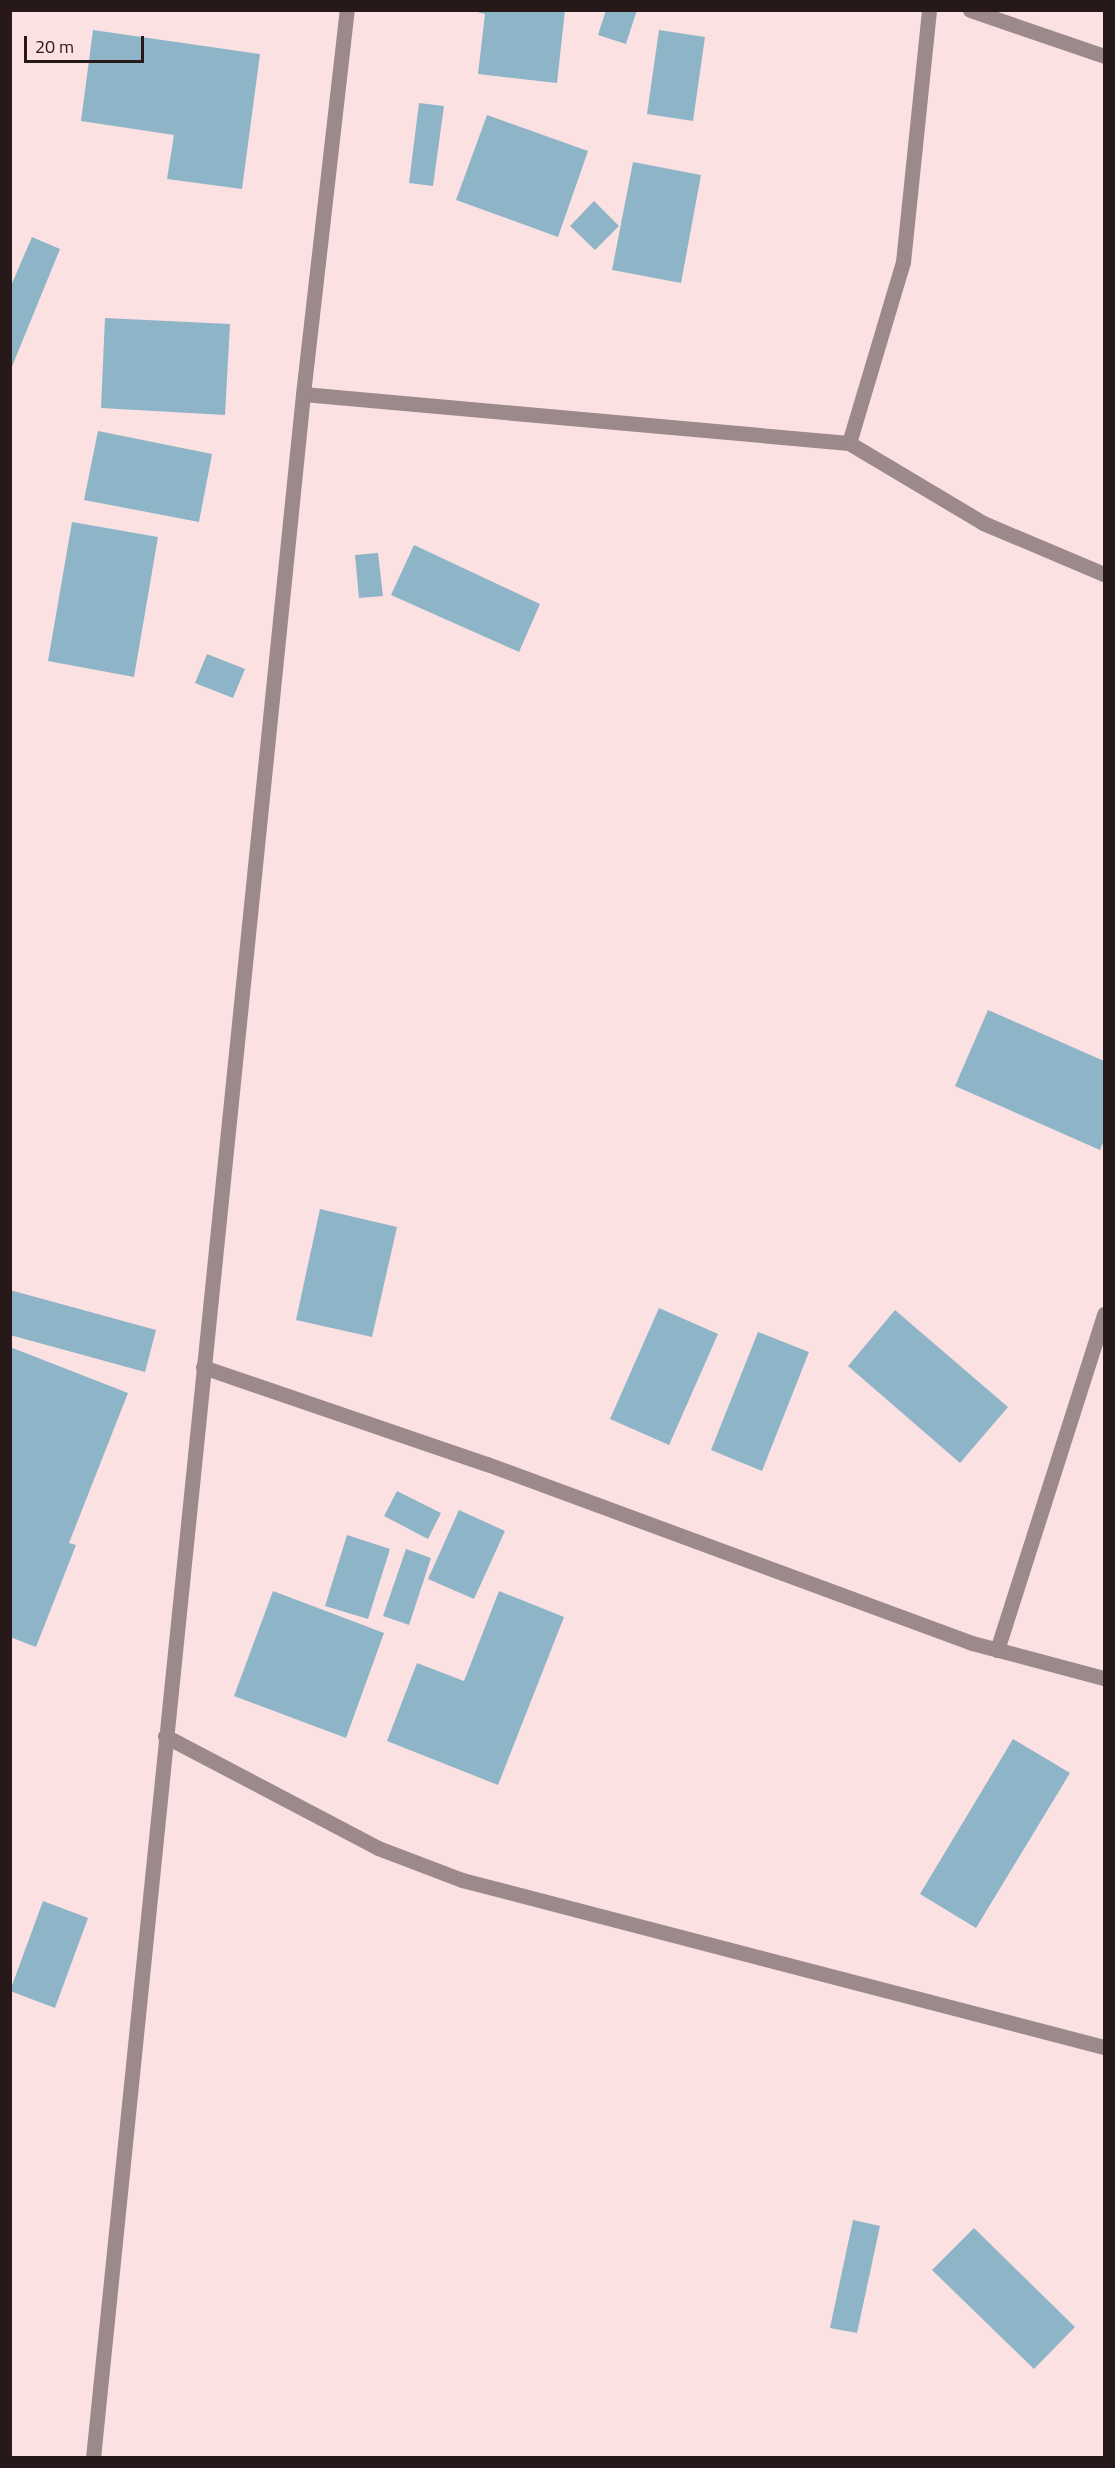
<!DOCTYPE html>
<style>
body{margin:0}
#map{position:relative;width:1115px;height:2468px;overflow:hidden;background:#fce1e3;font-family:"Titillium Web",sans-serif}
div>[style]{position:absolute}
.building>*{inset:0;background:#8eb5c7}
.minor>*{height:15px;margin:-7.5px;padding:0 7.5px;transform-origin:7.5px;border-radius:7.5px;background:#9c898b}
span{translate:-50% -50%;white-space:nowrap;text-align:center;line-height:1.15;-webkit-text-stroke:6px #fce1e3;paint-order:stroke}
.frame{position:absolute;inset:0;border:12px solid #27181a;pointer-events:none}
.scale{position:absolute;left:24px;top:36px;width:120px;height:27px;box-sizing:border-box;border:3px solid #27181a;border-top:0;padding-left:8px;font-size:18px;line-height:21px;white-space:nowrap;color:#27181a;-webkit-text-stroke:4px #fce1e3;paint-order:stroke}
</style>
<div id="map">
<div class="building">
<i style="clip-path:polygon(469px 10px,565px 10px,557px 83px,478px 74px,485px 14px)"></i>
<i style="clip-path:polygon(606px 10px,637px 10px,626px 44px,598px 35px)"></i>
<i style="clip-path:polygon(93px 30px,260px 54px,242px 189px,167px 179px,174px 135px,81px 121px)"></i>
<i style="clip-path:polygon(659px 30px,705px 37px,693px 121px,647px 114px)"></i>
<i style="clip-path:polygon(419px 103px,444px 106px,433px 186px,409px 183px)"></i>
<i style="clip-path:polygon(487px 115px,588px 151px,558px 237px,456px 200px)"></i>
<i style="clip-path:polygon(633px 162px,701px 175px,681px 283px,612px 270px)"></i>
<i style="clip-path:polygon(594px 201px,619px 226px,595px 250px,570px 226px)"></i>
<i style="clip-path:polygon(32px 237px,60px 249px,11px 369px,10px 288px)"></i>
<i style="clip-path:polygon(105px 318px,230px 324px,225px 415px,101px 408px)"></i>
<i style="clip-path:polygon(98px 431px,212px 454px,199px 522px,84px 500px)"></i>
<i style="clip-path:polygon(72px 522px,158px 537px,134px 677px,48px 661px)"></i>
<i style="clip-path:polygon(414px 545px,540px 604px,519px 652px,391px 595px)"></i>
<i style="clip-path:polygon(378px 553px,383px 596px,359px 598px,355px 555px)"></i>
<i style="clip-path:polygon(207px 654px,245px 669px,233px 698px,195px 683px)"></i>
<i style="clip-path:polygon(988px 1010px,1104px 1061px,1104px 1140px,1100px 1150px,955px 1086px)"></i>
<i style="clip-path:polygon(320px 1209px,397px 1227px,372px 1337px,296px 1320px)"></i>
<i style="clip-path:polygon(10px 1290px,156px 1330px,145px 1372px,10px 1335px)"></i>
<i style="clip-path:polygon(659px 1308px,718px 1334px,669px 1445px,610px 1419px)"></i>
<i style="clip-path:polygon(895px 1310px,1008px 1407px,960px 1463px,848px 1366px)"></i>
<i style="clip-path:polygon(758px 1332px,809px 1352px,762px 1471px,711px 1450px)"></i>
<i style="clip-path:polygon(10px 1347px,128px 1393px,69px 1543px,76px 1545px,36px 1647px,10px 1637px)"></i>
<i style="clip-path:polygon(397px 1491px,441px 1513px,428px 1539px,384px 1516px)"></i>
<i style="clip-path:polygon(459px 1510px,505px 1531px,474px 1599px,428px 1579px)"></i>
<i style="clip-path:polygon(347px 1535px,390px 1549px,368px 1619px,325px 1606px)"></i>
<i style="clip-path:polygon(406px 1549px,431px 1558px,409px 1625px,383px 1616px)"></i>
<i style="clip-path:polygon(273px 1591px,384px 1633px,346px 1738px,234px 1696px)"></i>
<i style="clip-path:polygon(499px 1591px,564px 1617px,498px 1785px,387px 1741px,417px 1663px,464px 1681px)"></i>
<i style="clip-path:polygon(1013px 1739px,1070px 1773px,976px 1928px,920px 1894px)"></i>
<i style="clip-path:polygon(43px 1901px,88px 1918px,55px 2008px,10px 1991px)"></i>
<i style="clip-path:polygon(853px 2220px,880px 2226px,857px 2333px,830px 2328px)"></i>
<i style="clip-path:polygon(974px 2228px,1075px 2327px,1034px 2369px,932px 2270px)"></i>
</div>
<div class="minor">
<i style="left:970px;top:10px;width:142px;rotate:18.9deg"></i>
<i style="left:303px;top:394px;width:548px;rotate:5.13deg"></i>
<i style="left:849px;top:443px;width:156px;rotate:30.8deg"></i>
<i style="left:983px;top:523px;width:131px;rotate:22.9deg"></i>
<i style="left:849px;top:443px;width:189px;rotate:-73.4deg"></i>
<i style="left:903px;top:262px;width:253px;rotate:-84.1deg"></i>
<i style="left:203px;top:1367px;width:300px;rotate:18.9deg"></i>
<i style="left:487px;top:1464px;width:517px;rotate:20.26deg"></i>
<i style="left:972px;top:1643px;width:137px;rotate:14.9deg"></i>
<i style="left:997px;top:1650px;width:353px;rotate:-72.3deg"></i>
<i style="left:165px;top:1736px;width:241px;rotate:27.7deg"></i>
<i style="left:378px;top:1848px;width:90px;rotate:20.9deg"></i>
<i style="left:462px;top:1880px;width:663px;rotate:14.58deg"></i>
<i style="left:93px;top:2458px;width:2075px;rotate:-84.19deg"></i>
<i style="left:303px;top:394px;width:387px;rotate:-83.5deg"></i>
</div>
<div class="frame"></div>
<div class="scale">20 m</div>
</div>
